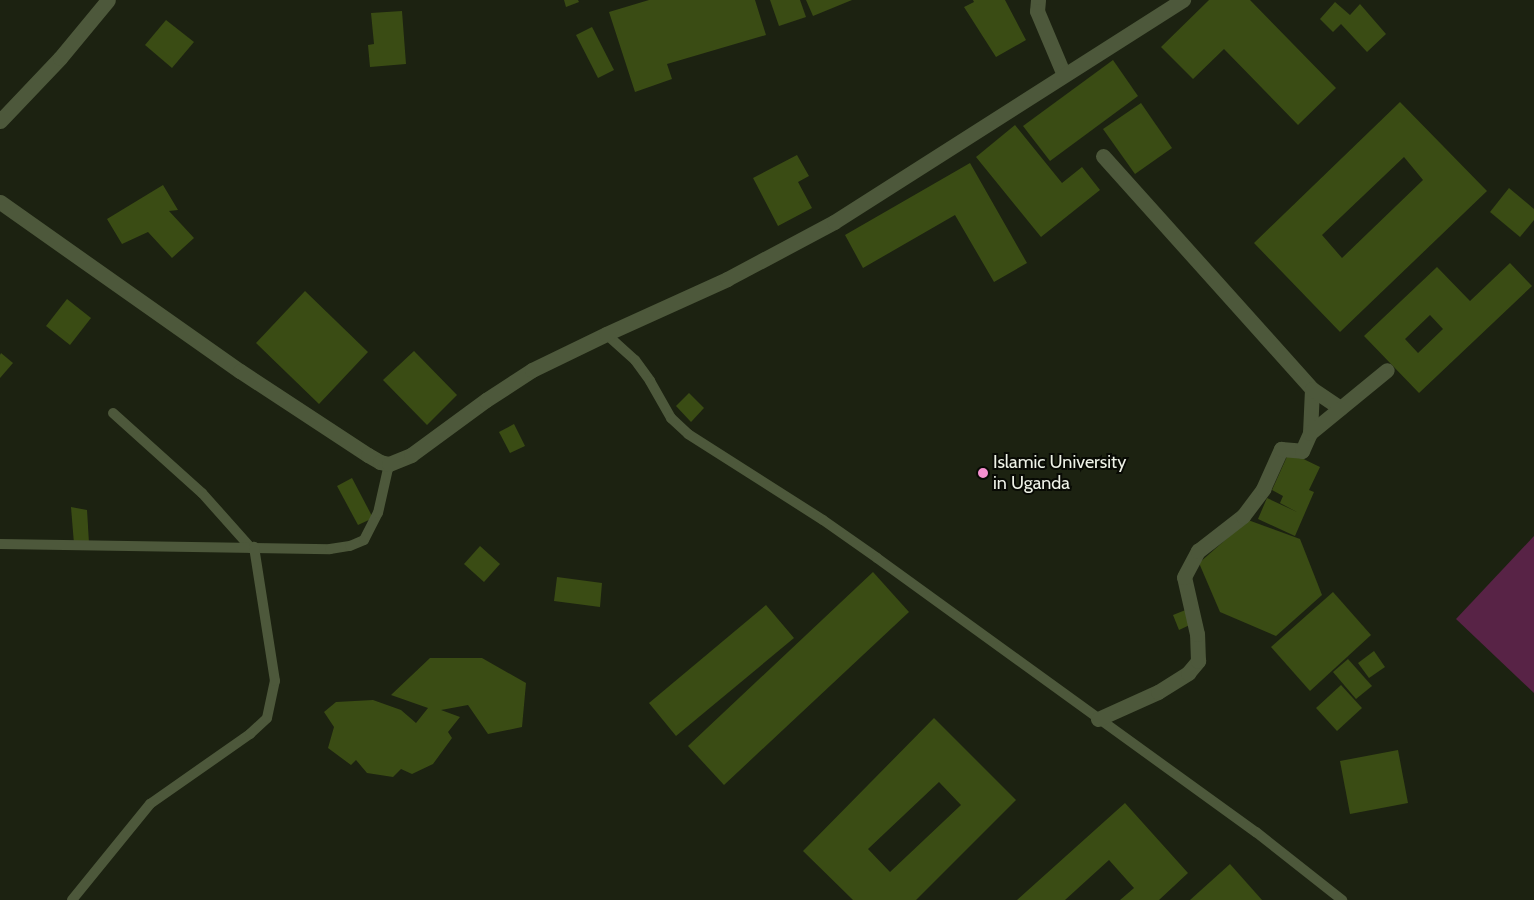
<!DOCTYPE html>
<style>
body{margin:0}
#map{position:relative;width:1534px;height:900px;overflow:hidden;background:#1c2211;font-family:Cabin,sans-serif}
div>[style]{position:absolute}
.green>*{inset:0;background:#582346}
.building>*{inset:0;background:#3a4c14}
.service>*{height:10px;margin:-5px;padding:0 5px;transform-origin:5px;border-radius:5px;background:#4d583b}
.minor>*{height:15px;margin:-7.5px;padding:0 7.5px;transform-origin:7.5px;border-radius:7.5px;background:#4d583b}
.dots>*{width:14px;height:14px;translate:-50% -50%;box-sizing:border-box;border:2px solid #080a04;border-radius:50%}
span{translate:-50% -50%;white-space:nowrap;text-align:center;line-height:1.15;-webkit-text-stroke:4px #080a04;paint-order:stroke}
.poi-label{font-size:18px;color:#eef2e7}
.left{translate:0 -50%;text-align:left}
</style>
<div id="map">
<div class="green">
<i style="clip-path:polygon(1534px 536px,1534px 693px,1456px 619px)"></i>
</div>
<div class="building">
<i style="clip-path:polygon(564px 0,578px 0,579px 2px,566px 7px)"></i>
<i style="clip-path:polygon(649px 0,755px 0,766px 35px,667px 64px,672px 79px,635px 92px,609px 12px)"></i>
<i style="clip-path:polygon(770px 0,800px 0,806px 17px,779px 26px)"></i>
<i style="clip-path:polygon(806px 0,852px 0,813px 16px)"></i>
<i style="clip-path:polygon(973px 0,1005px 0,1026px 40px,996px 57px,964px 7px,974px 2px)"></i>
<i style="clip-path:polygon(1209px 0,1250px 0,1336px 88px,1298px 125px,1224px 49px,1193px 79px,1161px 47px)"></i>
<i style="clip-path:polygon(1335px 2px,1350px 15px,1360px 4px,1386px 34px,1367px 52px,1341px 24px,1333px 32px,1320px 19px)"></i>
<i style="clip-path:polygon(402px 11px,406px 64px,370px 67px,368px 45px,374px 44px,371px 13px)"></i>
<i style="clip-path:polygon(166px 20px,194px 42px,172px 68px,145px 45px)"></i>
<i style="clip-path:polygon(592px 27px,614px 70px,598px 78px,576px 35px)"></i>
<i style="clip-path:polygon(1113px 60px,1138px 96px,1050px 161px,1023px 126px)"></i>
<i style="clip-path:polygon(evenodd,1400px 102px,1487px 191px,1340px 332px,1254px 243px,1400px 102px,1404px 157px,1423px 180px,1342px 258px,1322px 235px,1404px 157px)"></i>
<i style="clip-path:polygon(1141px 103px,1172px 148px,1135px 174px,1103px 129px)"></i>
<i style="clip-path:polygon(1015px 125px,1062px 183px,1082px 167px,1100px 190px,1041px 237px,976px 157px)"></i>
<i style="clip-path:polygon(797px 155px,809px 176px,798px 182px,812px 208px,778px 226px,753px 178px)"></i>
<i style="clip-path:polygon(970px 163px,1027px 263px,994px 282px,955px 215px,863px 268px,845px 235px)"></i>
<i style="clip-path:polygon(163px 185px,178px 210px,169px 211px,194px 238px,172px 258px,148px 232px,122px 244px,107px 219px)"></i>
<i style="clip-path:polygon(1509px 188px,1534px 209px,1534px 220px,1520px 237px,1490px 212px)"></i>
<i style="clip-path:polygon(evenodd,1510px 263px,1532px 286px,1419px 393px,1364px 336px,1437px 267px,1470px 301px,1510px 263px,1430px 315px,1443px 329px,1418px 353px,1405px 339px,1430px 315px)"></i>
<i style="clip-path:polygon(305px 291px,368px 352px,319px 404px,256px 343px)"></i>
<i style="clip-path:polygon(67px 299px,91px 318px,70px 345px,46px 326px)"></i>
<i style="clip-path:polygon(414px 351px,457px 395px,427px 425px,383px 380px)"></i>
<i style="clip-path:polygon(1px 353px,13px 363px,0 378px,0 355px)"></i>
<i style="clip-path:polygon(689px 393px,704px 408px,691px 422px,676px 406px)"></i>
<i style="clip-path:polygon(514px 424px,525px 446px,510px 453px,499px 432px)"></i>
<i style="clip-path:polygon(1289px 452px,1320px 467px,1309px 490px,1314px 492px,1295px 536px,1258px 519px,1267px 498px,1297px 512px,1280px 503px,1283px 496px,1272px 490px)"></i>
<i style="clip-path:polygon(352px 478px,373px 518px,358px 525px,337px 486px)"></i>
<i style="clip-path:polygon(71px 507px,87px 510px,89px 543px,74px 544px)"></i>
<i style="clip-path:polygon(1248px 520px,1300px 539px,1322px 595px,1276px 636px,1220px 612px,1199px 563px)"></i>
<i style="clip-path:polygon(480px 546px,500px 564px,484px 582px,464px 564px)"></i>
<i style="clip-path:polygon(873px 572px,909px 612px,724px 785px,688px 746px)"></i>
<i style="clip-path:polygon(557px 577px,602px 583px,600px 607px,554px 601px)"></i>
<i style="clip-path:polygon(1333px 592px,1371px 635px,1310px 691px,1271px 647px)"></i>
<i style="clip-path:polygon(766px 605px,794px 638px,676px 736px,649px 703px)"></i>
<i style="clip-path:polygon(1188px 609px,1194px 623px,1179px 630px,1173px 615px)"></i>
<i style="clip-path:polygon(1374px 651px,1385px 667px,1369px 678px,1358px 663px)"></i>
<i style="clip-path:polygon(430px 658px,482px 658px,526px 683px,522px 727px,488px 734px,468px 705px,441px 710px,460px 717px,448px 732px,452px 738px,433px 764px,412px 774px,401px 769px,393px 777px,367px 773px,356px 760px,351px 765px,328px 748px,334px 727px,324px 712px,336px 702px,373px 700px,401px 710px,416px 723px,428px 708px,391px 695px)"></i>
<i style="clip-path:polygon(1348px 659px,1372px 686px,1356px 699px,1333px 672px)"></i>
<i style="clip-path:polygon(1341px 685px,1362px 708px,1337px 731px,1316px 708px)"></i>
<i style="clip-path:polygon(evenodd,934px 718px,1016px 800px,916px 900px,853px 900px,803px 851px,934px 718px,939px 782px,961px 805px,890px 872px,868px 849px,939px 782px)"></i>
<i style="clip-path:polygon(1398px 750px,1408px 803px,1350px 814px,1340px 761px)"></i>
<i style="clip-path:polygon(1125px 803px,1188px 873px,1159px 900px,1120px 900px,1134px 888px,1109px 860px,1065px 900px,1017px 900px)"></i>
<i style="clip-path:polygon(1230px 864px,1262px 900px,1190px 900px)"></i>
</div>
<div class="service">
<i style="left:606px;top:334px;width:39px;rotate:42deg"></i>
<i style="left:635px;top:360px;width:26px;rotate:54deg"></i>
<i style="left:650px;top:381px;width:43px;rotate:60.4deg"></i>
<i style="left:671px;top:418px;width:23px;rotate:43deg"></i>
<i style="left:688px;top:434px;width:160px;rotate:32.5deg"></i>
<i style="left:823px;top:520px;width:66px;rotate:35.1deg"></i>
<i style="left:877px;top:558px;width:468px;rotate:35.9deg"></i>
<i style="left:1256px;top:832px;width:110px;rotate:38.3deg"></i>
<i style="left:113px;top:413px;width:120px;rotate:42deg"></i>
<i style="left:202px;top:493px;width:74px;rotate:48.3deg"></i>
<i style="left:0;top:544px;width:330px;rotate:0.9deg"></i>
<i style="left:330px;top:549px;width:20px;rotate:-9deg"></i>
<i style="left:350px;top:546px;width:15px;rotate:-23deg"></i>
<i style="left:364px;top:540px;width:30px;rotate:-63deg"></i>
<i style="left:378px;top:513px;width:50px;rotate:-77.3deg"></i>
<i style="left:72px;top:900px;width:124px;rotate:-50.9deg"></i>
<i style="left:150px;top:804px;width:122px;rotate:-35deg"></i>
<i style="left:250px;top:734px;width:23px;rotate:-43deg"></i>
<i style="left:267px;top:718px;width:38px;rotate:-78deg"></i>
<i style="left:275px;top:681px;width:136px;rotate:-98.9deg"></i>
</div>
<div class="minor">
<i style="left:1038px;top:0;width:11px;rotate:95deg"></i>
<i style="left:1037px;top:11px;width:69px;rotate:67.1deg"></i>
<i style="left:0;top:121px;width:87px;rotate:-46.4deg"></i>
<i style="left:60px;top:58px;width:75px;rotate:-50.4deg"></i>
<i style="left:1103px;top:156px;width:313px;rotate:48.1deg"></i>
<i style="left:1312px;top:389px;width:44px;rotate:92.6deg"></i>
<i style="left:0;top:202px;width:294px;rotate:35.2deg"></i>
<i style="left:240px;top:371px;width:153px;rotate:33.3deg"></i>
<i style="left:368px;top:455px;width:14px;rotate:30deg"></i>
<i style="left:380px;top:462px;width:9px;rotate:13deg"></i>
<i style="left:389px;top:464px;width:24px;rotate:-22deg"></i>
<i style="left:411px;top:455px;width:93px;rotate:-36.3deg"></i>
<i style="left:486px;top:400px;width:55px;rotate:-33.1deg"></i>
<i style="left:532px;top:370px;width:82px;rotate:-25.9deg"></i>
<i style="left:606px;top:334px;width:133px;rotate:-24.4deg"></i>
<i style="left:727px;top:279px;width:121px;rotate:-28deg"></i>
<i style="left:834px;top:222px;width:414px;rotate:-32.5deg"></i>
<i style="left:1312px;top:389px;width:34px;rotate:34deg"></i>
<i style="left:1098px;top:719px;width:66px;rotate:-24.2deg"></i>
<i style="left:1158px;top:692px;width:36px;rotate:-32deg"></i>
<i style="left:1188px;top:673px;width:16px;rotate:-50deg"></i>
<i style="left:1198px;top:661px;width:27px;rotate:-92deg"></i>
<i style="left:1197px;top:634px;width:58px;rotate:-102.8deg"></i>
<i style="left:1184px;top:577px;width:30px;rotate:-62deg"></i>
<i style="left:1198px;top:551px;width:57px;rotate:-37.9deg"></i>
<i style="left:1243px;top:516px;width:34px;rotate:-53deg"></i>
<i style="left:1263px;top:489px;width:44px;rotate:-65.8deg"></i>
<i style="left:1281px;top:449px;width:21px;rotate:5deg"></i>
<i style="left:1302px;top:451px;width:20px;rotate:-66deg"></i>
<i style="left:1310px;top:433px;width:99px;rotate:-39.3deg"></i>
</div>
<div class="dots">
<i style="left:983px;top:473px;background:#f690d0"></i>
</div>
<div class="poi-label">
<span class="left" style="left:993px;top:473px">Islamic University<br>in Uganda</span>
</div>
</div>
